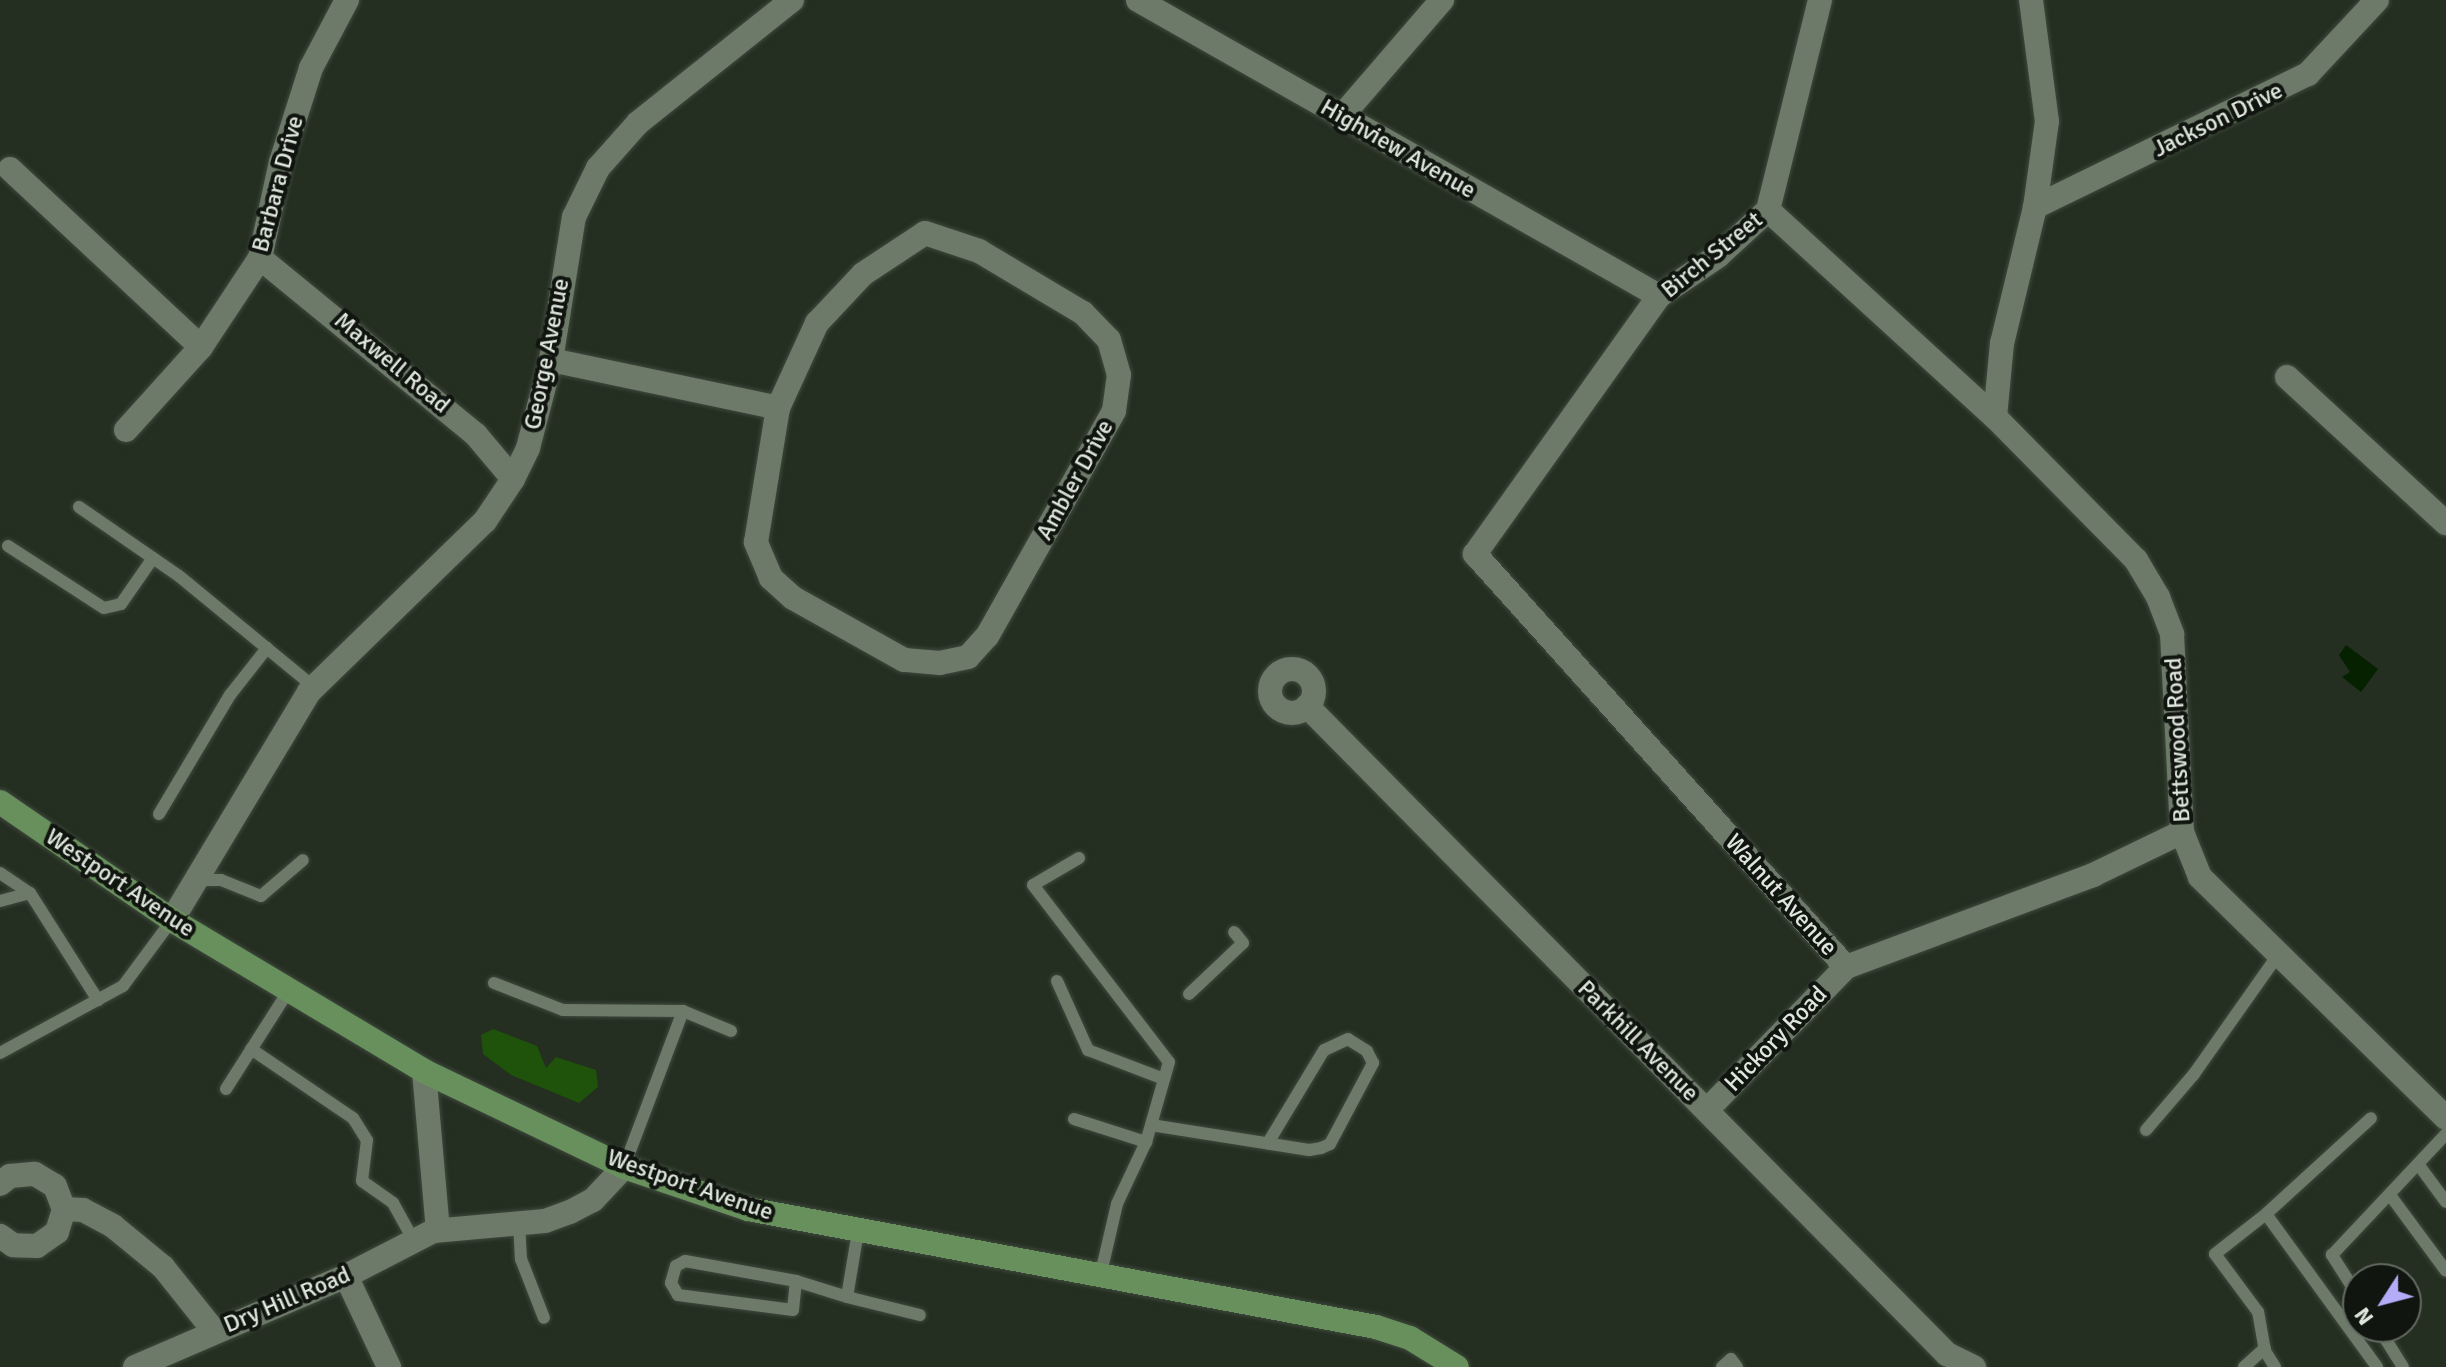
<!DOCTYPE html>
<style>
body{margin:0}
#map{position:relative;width:2446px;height:1367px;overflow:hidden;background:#242e21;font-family:Signika,sans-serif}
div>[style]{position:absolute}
.green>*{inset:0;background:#1f520a}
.water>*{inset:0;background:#052100}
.roads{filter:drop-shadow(0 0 2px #3f493d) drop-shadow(0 0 2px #3f493d)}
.service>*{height:12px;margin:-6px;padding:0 6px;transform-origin:6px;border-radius:6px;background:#6d7a6a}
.minor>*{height:24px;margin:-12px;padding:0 12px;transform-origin:12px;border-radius:12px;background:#6d7a6a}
.minor>.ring{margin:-12px;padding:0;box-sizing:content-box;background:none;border:24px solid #6d7a6a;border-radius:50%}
.primary>*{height:24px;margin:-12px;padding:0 12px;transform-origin:12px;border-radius:12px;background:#68905c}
span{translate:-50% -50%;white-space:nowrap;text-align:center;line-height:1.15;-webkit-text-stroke:8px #10150f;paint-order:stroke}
.street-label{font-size:24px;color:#dfe6dd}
.north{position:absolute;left:2342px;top:1263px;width:80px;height:80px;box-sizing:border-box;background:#10150f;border:2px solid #636961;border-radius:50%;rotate:234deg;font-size:22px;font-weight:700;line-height:32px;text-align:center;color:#dfe6dd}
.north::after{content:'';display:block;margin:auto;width:28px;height:36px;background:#b5acf8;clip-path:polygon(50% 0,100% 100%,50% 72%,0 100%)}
</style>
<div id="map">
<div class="green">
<i style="clip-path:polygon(493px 1029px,537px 1046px,546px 1068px,556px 1057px,596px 1070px,598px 1087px,579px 1103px,511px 1075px,483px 1054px,481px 1035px)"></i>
</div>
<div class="water">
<i style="clip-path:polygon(2346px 645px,2378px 669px,2361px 692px,2342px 677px,2350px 672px,2339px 655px)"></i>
</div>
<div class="roads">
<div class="service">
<i style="left:79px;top:507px;width:121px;rotate:34.6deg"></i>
<i style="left:179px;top:576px;width:175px;rotate:39.4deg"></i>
<i style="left:8px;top:546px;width:114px;rotate:32.9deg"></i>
<i style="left:104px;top:608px;width:17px;rotate:-13deg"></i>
<i style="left:121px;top:604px;width:56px;rotate:-55.2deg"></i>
<i style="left:159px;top:814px;width:139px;rotate:-59.2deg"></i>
<i style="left:230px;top:695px;width:60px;rotate:-51.8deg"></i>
<i style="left:1079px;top:858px;width:53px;rotate:149.6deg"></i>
<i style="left:1033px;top:885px;width:223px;rotate:52.5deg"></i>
<i style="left:1169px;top:1062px;width:83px;rotate:106deg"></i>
<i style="left:1146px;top:1142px;width:68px;rotate:115.1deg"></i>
<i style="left:1117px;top:1204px;width:75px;rotate:103.1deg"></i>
<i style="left:0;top:873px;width:36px;rotate:34deg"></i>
<i style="left:197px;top:880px;width:24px"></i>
<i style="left:221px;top:880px;width:43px;rotate:21.8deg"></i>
<i style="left:261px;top:896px;width:55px;rotate:-40.6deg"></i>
<i style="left:0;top:901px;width:31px;rotate:-15deg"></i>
<i style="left:30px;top:893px;width:127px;rotate:57.6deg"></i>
<i style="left:1057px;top:981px;width:76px;rotate:65.8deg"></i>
<i style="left:1088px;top:1050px;width:81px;rotate:20.9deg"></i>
<i style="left:494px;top:983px;width:74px;rotate:21.4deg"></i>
<i style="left:563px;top:1010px;width:120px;rotate:0.5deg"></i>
<i style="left:1189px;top:994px;width:74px;rotate:-43.4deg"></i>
<i style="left:1243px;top:943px;width:14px;rotate:-129deg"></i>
<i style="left:251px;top:1049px;width:123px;rotate:34.1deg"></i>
<i style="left:353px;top:1118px;width:26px;rotate:58deg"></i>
<i style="left:367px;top:1140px;width:41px;rotate:97deg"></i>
<i style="left:362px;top:1181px;width:38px;rotate:35deg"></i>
<i style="left:393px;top:1203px;width:43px;rotate:61.1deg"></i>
<i style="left:0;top:1053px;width:140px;rotate:-28.6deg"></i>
<i style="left:123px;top:986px;width:82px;rotate:-53.4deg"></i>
<i style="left:226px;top:1089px;width:117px;rotate:-57.5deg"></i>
<i style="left:1074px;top:1119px;width:76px;rotate:17.7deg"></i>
<i style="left:1151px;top:1125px;width:160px;rotate:9deg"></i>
<i style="left:1309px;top:1150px;width:12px;rotate:-9deg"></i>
<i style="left:1321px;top:1148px;width:10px;rotate:-24deg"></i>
<i style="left:1330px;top:1144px;width:92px;rotate:-62deg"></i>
<i style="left:1373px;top:1063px;width:13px;rotate:-117deg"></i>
<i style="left:1367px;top:1051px;width:22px;rotate:-148deg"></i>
<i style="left:1348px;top:1039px;width:26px;rotate:155deg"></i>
<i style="left:1324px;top:1050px;width:109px;rotate:121.1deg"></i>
<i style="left:2146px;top:1130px;width:74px;rotate:-49.4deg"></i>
<i style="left:2194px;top:1074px;width:146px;rotate:-54.8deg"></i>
<i style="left:2418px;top:1164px;width:47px;rotate:53.6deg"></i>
<i style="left:624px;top:1167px;width:167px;rotate:-69.3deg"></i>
<i style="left:683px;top:1011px;width:52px;rotate:22.6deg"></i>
<i style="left:2390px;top:1195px;width:94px;rotate:53.6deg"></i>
<i style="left:2266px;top:1214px;width:142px;rotate:-42.4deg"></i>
<i style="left:519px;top:1222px;width:37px;rotate:87deg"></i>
<i style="left:521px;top:1259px;width:63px;rotate:68.7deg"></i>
<i style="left:796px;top:1281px;width:29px;rotate:96deg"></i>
<i style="left:793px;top:1310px;width:116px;rotate:-172.6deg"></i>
<i style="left:678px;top:1295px;width:14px;rotate:-120deg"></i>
<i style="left:671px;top:1283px;width:18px;rotate:-74deg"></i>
<i style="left:676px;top:1266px;width:10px;rotate:-29deg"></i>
<i style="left:685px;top:1261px;width:113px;rotate:10.2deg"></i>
<i style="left:796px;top:1281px;width:53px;rotate:17.4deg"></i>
<i style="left:847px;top:1297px;width:67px;rotate:-80.5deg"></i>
<i style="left:2358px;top:1296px;width:49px;rotate:-122.4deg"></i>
<i style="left:2332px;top:1255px;width:166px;rotate:-46.7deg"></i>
<i style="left:847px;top:1297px;width:75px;rotate:13.9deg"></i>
<i style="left:2378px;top:1327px;width:47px;rotate:58deg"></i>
<i style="left:1722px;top:1367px;width:12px;rotate:-42deg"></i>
<i style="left:1731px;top:1359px;width:10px;rotate:53deg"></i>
<i style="left:2244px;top:1367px;width:28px;rotate:-42deg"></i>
<i style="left:2275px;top:1367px;width:19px;rotate:-122deg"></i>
<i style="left:2265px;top:1351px;width:40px;rotate:-100deg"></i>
<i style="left:2258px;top:1312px;width:72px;rotate:-126.6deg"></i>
<i style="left:2215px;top:1254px;width:65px;rotate:-38.1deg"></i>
<i style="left:2266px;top:1214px;width:189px;rotate:54deg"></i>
</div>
<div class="minor">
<i style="left:1138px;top:0;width:599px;rotate:29.6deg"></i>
<i style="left:1820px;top:0;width:216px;rotate:103.9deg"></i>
<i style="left:1768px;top:210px;width:68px;rotate:137.4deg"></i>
<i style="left:1718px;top:256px;width:71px;rotate:145.9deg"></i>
<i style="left:1659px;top:296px;width:317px;rotate:125.5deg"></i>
<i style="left:1475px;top:554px;width:555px;rotate:48.07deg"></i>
<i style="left:2031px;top:0;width:122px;rotate:82.5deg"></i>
<i style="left:2047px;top:121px;width:87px;rotate:97.9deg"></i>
<i style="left:2035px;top:207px;width:140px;rotate:103.6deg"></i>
<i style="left:2002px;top:343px;width:74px;rotate:95.4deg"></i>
<i style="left:1995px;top:417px;width:201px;rotate:45.4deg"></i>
<i style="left:2136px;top:560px;width:43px;rotate:59.3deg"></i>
<i style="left:2158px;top:597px;width:40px;rotate:69deg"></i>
<i style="left:2172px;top:634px;width:198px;rotate:87.1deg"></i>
<i style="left:2182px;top:832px;width:48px;rotate:68.2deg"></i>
<i style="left:2200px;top:877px;width:344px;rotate:44.4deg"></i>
<i style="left:1341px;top:117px;width:155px;rotate:-49.2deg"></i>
<i style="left:10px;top:169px;width:261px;rotate:43deg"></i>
<i style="left:2035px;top:207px;width:304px;rotate:-26deg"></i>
<i style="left:2308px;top:74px;width:101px;rotate:-47deg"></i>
<i style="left:1768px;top:210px;width:307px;rotate:42.4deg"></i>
<i style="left:925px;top:233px;width:57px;rotate:18.4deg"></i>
<i style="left:979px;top:251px;width:121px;rotate:30.8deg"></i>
<i style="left:1083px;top:313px;width:37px;rotate:46deg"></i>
<i style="left:1109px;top:340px;width:36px;rotate:74deg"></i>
<i style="left:1119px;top:375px;width:36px;rotate:98deg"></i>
<i style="left:1114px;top:411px;width:258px;rotate:119.4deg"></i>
<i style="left:987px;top:636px;width:28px;rotate:132deg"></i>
<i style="left:968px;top:657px;width:29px;rotate:168deg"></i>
<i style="left:940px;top:663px;width:36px;rotate:-175deg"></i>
<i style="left:904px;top:660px;width:127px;rotate:-150.8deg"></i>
<i style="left:793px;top:598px;width:30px;rotate:-138deg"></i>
<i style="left:771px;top:578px;width:39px;rotate:-113deg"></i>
<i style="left:756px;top:542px;width:136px;rotate:-80.7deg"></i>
<i style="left:778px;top:408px;width:94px;rotate:-65.4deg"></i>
<i style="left:817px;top:323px;width:67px;rotate:-46.8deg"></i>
<i style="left:863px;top:274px;width:74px;rotate:-33.5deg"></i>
<i style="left:260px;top:258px;width:279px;rotate:39.3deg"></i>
<i style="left:476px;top:435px;width:57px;rotate:49.9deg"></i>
<i style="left:551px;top:360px;width:232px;rotate:11.9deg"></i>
<i style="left:2287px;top:377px;width:216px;rotate:42.6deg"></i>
<i style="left:126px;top:430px;width:112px;rotate:-47.9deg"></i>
<i style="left:201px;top:347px;width:107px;rotate:-56.5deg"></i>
<i style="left:260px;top:258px;width:98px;rotate:-77.7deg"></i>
<i style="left:281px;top:162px;width:99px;rotate:-72.3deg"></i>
<i style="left:311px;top:68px;width:77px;rotate:-62.1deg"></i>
<i class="ring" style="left:1270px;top:669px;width:20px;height:20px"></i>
<i style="left:1307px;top:706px;width:911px;rotate:45.36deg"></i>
<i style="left:1947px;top:1354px;width:30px;rotate:26deg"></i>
<i style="left:172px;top:920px;width:266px;rotate:-59deg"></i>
<i style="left:309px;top:692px;width:245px;rotate:-44.2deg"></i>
<i style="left:485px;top:521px;width:50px;rotate:-56.3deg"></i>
<i style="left:513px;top:479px;width:34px;rotate:-64deg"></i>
<i style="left:528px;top:448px;width:91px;rotate:-75.4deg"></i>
<i style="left:551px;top:360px;width:145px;rotate:-80.9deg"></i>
<i style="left:574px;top:217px;width:55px;rotate:-63.9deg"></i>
<i style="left:598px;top:168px;width:60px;rotate:-48.4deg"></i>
<i style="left:638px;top:123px;width:197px;rotate:-38.6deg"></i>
<i style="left:424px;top:1071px;width:160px;rotate:85deg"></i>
<i style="left:1707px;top:1110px;width:199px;rotate:-45.8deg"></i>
<i style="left:1846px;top:967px;width:264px;rotate:-20.4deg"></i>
<i style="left:2093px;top:875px;width:99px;rotate:-25.8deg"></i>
<i style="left:0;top:1184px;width:13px;rotate:-39deg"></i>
<i style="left:10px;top:1176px;width:25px;rotate:-5deg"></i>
<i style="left:35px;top:1174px;width:23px;rotate:31deg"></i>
<i style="left:55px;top:1186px;width:25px;rotate:69deg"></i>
<i style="left:64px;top:1209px;width:24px;rotate:107deg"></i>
<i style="left:57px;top:1232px;width:24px;rotate:145deg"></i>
<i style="left:37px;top:1246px;width:24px;rotate:-178deg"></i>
<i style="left:13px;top:1245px;width:16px;rotate:-145deg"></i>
<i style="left:64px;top:1209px;width:19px;rotate:3deg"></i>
<i style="left:83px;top:1210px;width:34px;rotate:28deg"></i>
<i style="left:113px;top:1226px;width:65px;rotate:39.4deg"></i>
<i style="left:163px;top:1267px;width:82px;rotate:51.4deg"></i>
<i style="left:346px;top:1276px;width:101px;rotate:64.7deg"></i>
<i style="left:135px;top:1367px;width:230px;rotate:-23.3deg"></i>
<i style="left:346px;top:1276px;width:98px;rotate:-27.3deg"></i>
<i style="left:433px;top:1231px;width:112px;rotate:-5.1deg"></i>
<i style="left:545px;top:1221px;width:27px;rotate:-20deg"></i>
<i style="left:570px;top:1212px;width:26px;rotate:-28deg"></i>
<i style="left:593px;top:1200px;width:45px;rotate:-46.8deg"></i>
</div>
<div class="primary">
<i style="left:0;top:802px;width:209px;rotate:34.5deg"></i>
<i style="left:172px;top:920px;width:294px;rotate:30.9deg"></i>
<i style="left:424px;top:1071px;width:222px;rotate:25.6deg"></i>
<i style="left:624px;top:1167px;width:131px;rotate:18.7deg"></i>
<i style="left:748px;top:1209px;width:639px;rotate:10.64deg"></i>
<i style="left:1376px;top:1327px;width:36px;rotate:18deg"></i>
<i style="left:1410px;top:1338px;width:55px;rotate:31.7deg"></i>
</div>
</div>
<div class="street-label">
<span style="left:2218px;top:120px;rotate:-26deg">Jackson Drive</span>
<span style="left:1398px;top:149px;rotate:30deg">Highview Avenue</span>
<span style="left:278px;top:184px;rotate:-75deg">Barbara Drive</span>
<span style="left:1712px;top:255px;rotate:-39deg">Birch Street</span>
<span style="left:547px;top:354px;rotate:-79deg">George Avenue</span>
<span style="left:392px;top:363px;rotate:40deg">Maxwell Road</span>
<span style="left:1075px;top:480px;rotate:-61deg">Ambler Drive</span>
<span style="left:2178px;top:740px;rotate:-93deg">Bettswood Road</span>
<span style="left:120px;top:883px;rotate:34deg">Westport Avenue</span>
<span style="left:1781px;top:895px;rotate:48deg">Walnut Avenue</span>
<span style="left:1776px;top:1039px;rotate:-46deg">Hickory Road</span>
<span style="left:1638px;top:1041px;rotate:45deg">Parkhill Avenue</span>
<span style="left:690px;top:1185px;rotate:19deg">Westport Avenue</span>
<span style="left:287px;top:1300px;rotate:-23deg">Dry Hill Road</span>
</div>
<div class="north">N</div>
</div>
